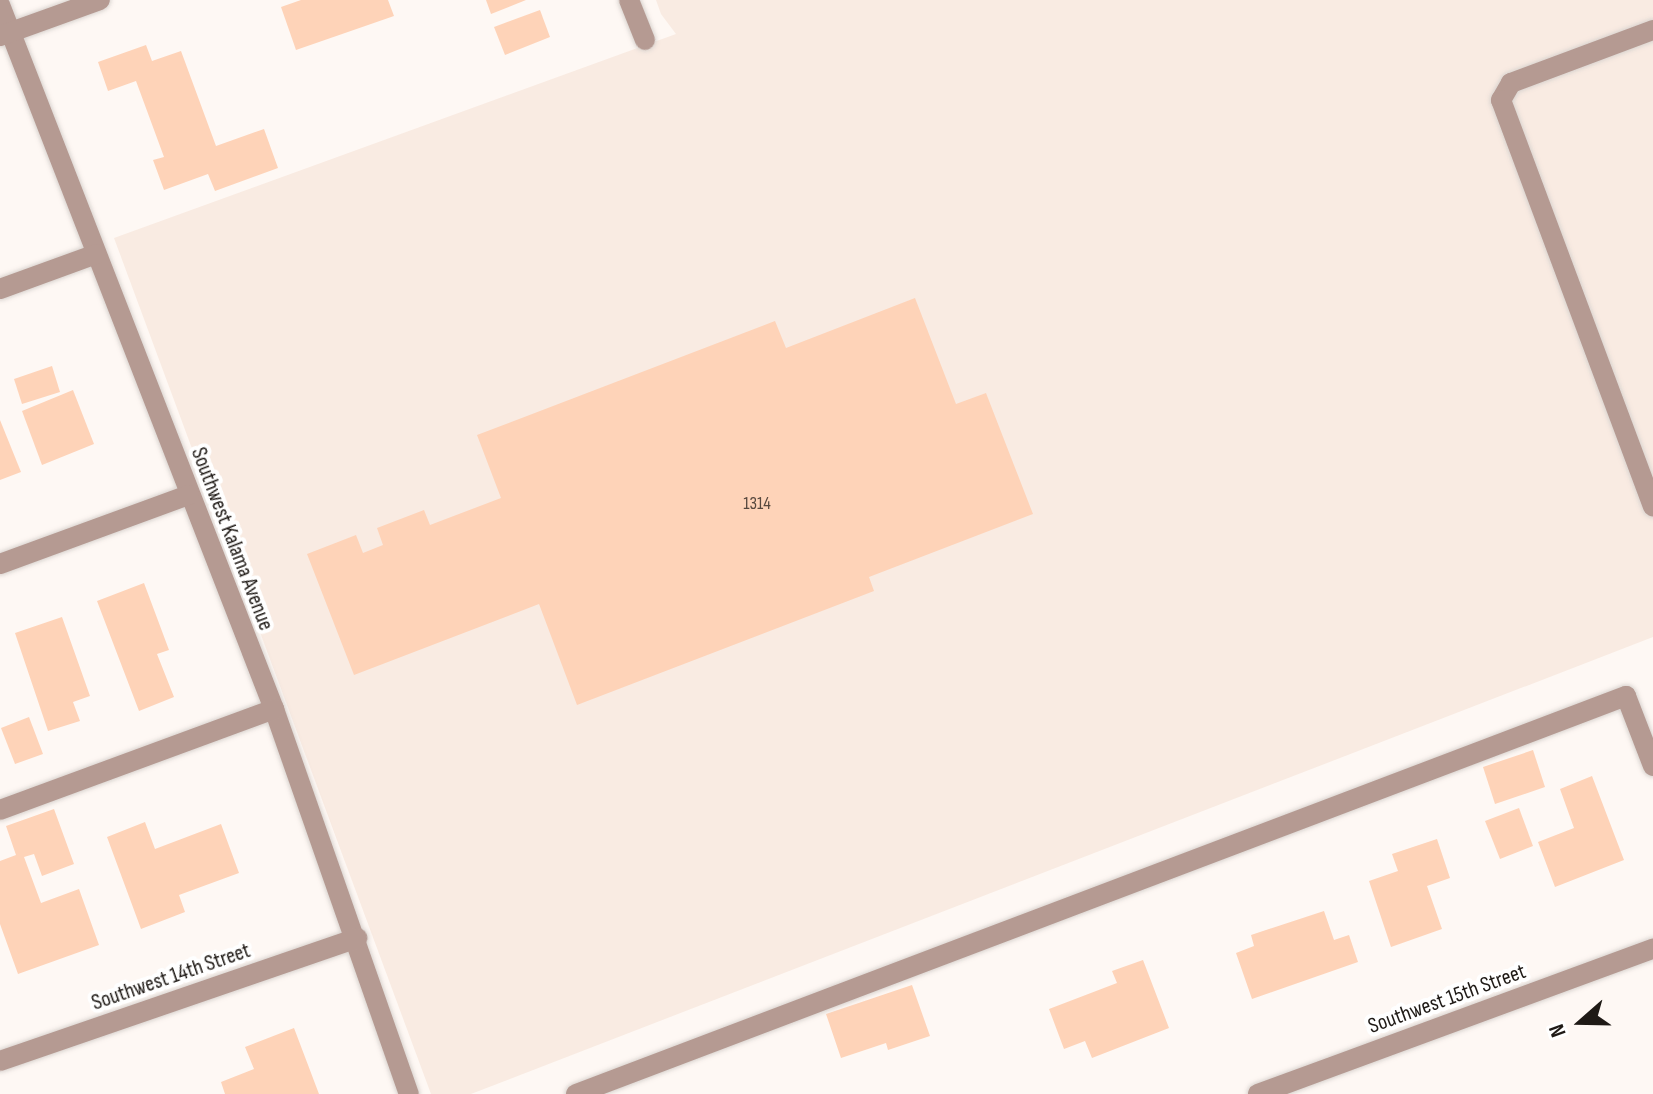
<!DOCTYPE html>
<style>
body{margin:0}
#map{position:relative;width:1653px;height:1094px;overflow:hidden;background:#fef8f4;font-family:"Sofia Sans Condensed",sans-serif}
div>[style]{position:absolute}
.built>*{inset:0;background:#f9ebe2}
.building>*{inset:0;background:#fed3b8}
.roads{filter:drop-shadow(0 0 2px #dad4d0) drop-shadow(0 0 2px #dad4d0)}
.minor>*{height:20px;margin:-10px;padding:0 10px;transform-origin:10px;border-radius:10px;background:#b59a92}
span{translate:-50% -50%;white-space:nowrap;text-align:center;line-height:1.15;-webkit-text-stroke:8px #fff;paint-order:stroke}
.number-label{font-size:18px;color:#57483e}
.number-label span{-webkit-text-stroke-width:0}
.street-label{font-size:22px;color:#1f1a16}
.north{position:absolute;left:1541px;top:982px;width:80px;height:80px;-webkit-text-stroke:6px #fff;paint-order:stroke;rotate:250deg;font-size:22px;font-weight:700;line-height:32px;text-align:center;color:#1f1a16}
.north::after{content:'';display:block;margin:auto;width:28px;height:36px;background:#1f1a16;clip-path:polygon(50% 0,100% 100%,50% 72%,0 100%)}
</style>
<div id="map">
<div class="built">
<i style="clip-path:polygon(656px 0,1653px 0,1653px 637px,471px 1094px,431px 1094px,114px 238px,676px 34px,661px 14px)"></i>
</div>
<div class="building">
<i style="clip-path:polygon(301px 0,388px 0,394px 16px,296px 50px,281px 7px)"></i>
<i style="clip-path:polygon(486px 0,526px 0,491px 14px)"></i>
<i style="clip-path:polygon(540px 10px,550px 37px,505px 55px,494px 27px)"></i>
<i style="clip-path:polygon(146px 45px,152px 61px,181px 51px,216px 146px,264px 129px,278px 168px,215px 191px,208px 174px,164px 190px,153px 160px,164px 157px,136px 81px,108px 91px,98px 62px)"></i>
<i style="clip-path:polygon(915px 298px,956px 404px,986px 393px,1033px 514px,869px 577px,874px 591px,577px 705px,539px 604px,354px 675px,307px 554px,356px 535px,363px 553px,383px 545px,377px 528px,424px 510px,430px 525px,501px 498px,477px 435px,775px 321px,786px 348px)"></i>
<i style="clip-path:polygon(52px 366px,60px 392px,22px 404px,14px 379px)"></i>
<i style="clip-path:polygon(73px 390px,94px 444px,42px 465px,22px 411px)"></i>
<i style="clip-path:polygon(0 420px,21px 472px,0 480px)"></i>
<i style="clip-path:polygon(144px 583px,169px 650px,157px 654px,174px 697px,139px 711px,97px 601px)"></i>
<i style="clip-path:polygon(62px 617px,90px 696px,73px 702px,80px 721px,48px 731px,15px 633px)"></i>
<i style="clip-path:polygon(29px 717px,43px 754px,15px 764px,1px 728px)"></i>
<i style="clip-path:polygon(1533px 750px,1545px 787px,1495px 804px,1483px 767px)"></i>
<i style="clip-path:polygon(1592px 776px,1624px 860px,1555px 887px,1538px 842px,1574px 828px,1560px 789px)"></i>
<i style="clip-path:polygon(1519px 808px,1533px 846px,1500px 859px,1485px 821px)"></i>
<i style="clip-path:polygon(54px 809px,74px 864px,42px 876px,34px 854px,24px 857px,41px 903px,79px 889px,99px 945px,18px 974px,0 924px,0 861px,16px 855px,6px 826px)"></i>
<i style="clip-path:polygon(145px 822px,155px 849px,221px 824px,239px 873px,179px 895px,185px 912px,141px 929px,107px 837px)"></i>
<i style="clip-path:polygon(1437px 839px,1450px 878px,1427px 886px,1442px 929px,1391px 947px,1369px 881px,1398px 871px,1392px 854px)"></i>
<i style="clip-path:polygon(1324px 911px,1334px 940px,1349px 935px,1358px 962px,1252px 999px,1236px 953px,1254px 946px,1251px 935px)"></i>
<i style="clip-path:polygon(1143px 960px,1169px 1028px,1092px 1058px,1085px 1041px,1064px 1049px,1049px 1009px,1117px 983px,1112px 971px)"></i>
<i style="clip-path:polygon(912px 985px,930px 1036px,888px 1050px,886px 1043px,841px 1058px,826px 1014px)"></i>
<i style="clip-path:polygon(294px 1028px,319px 1094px,225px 1094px,221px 1082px,254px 1069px,245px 1047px)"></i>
</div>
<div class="roads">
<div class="minor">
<i style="left:629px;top:0;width:43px;rotate:68.2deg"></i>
<i style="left:0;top:5px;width:755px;rotate:68.73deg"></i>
<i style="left:274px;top:709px;width:408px;rotate:70.7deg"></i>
<i style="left:1653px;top:30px;width:152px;rotate:159.5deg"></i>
<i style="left:1511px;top:83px;width:20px;rotate:120deg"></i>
<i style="left:1501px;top:100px;width:434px;rotate:69.5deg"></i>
<i style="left:0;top:36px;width:106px;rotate:-19.8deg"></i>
<i style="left:0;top:289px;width:102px;rotate:-20deg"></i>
<i style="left:0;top:564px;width:201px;rotate:-20.1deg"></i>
<i style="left:0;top:810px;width:292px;rotate:-20.2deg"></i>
<i style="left:0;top:1061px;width:378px;rotate:-19deg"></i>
<i style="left:576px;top:1094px;width:1123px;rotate:-20.76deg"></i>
<i style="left:1626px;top:696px;width:75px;rotate:68.9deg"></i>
<i style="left:1258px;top:1094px;width:421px;rotate:-20.2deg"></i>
</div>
</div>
<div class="number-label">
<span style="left:757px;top:504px">1314</span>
</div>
<div class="street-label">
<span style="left:232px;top:539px;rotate:69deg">Southwest Kalama Avenue</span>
<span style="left:171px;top:977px;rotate:-19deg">Southwest 14th Street</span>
<span style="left:1447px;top:999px;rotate:-20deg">Southwest 15th Street</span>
</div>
<div class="north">N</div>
</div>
